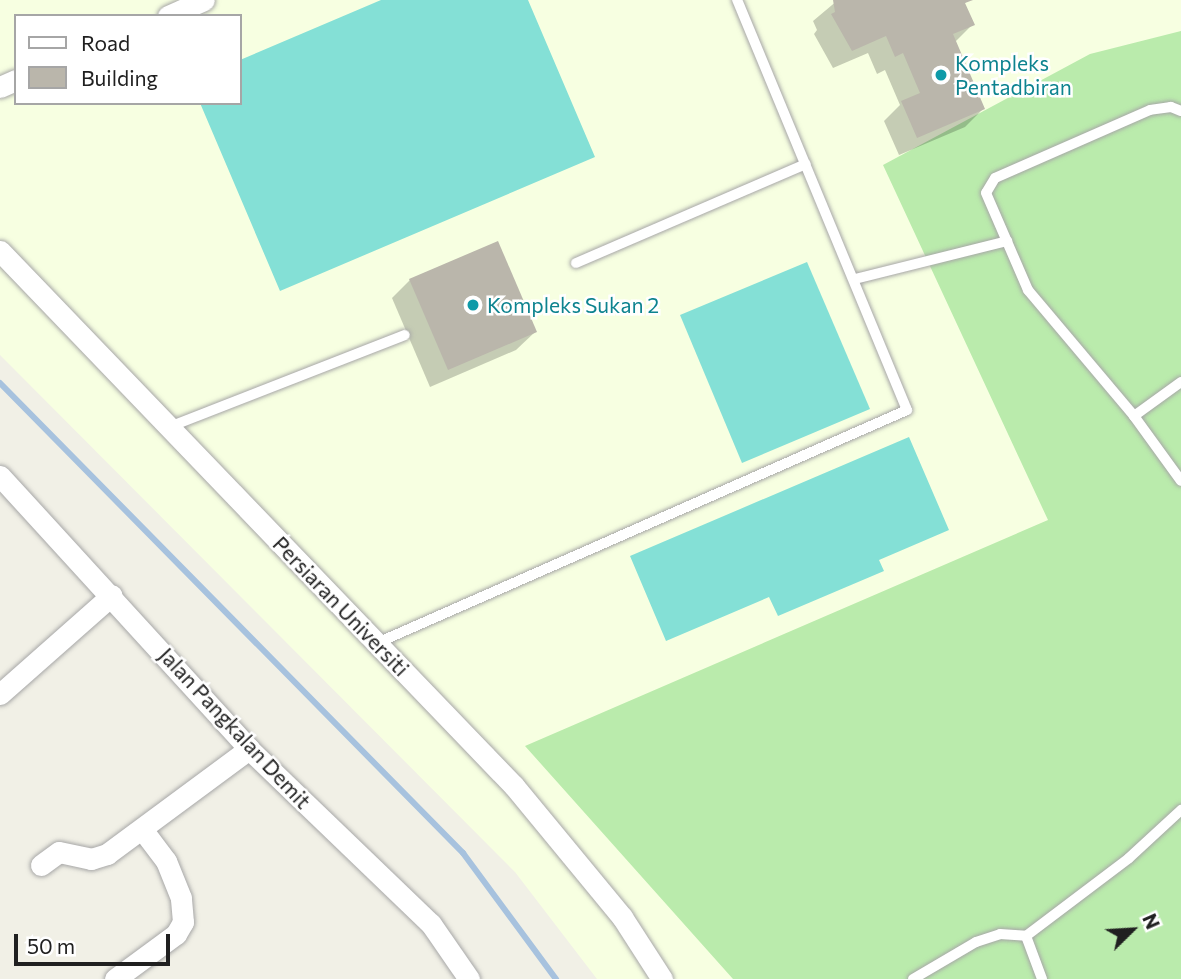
<!DOCTYPE html>
<style>
body{margin:0}
#map{position:relative;width:1181px;height:979px;overflow:hidden;background:#f1f0e6;font-family:Commissioner,sans-serif}
div>[style]{position:absolute}
.education>*{inset:0;background:#f7ffe1}
.grass>*{inset:0;background:#baebac}
.pitch>*{inset:0;background:#84e0d6}
.shadow>*{inset:0;background:#0003}
.stream>*{height:6px;margin:-3px;padding:0 3px;transform-origin:3px;border-radius:3px;background:#a7c2de}
.building>*{inset:0;background:#bab6ab}
.roads{filter:drop-shadow(0 0 2px #a7a7a7) drop-shadow(0 0 2px #a7a7a7)}
.lane>*{height:10px;margin:-5px;padding:0 5px;transform-origin:5px;border-radius:5px;background:#fff}
.street>*{height:21px;margin:-10.5px;padding:0 10.5px;transform-origin:10.5px;border-radius:10.5px;background:#fff}
.dots>*{width:19px;height:19px;translate:-50% -50%;box-sizing:border-box;border:4px solid #fff;border-radius:50%}
span{translate:-50% -50%;white-space:nowrap;text-align:center;line-height:1.15;-webkit-text-stroke:5px #fff;paint-order:stroke}
.culture-label{font-size:21px;color:#0d838f}
.left{translate:0 -50%;text-align:left}
.street-label{font-size:21px;color:#202020}
.legend{position:absolute;left:14px;top:14px;width:228px;height:91px;box-sizing:border-box;background:#fff;border:2px solid #a6a6a6;margin:0;padding:9px 12px;list-style:none;font-size:21px;color:#202020}
.legend li{display:flex;align-items:center;gap:14px;height:35px}
.legend b{width:35px;border:2px solid #a6a6a6}
.north{position:absolute;left:1097px;top:895px;width:70px;height:70px;-webkit-text-stroke:5px #fff;paint-order:stroke;rotate:66deg;font-size:19px;font-weight:700;line-height:28px;text-align:center;color:#202020}
.north::after{content:'';display:block;margin:auto;width:24px;height:32px;background:#202020;clip-path:polygon(50% 0,100% 100%,50% 72%,0 100%)}
.scale{position:absolute;left:14px;top:934px;width:156px;height:32px;box-sizing:border-box;border:4px solid #202020;border-top:0;padding-left:9px;font-size:21px;line-height:24px;white-space:nowrap;color:#202020;-webkit-text-stroke:5px #fff;paint-order:stroke}
</style>
<div id="map">
<div class="education">
<i style="clip-path:polygon(evenodd,0 0,1181px 0,1181px 979px,597px 979px,515px 872px,0 355px,0 0,16px 16px,240px 16px,240px 103px,16px 103px,16px 16px)"></i>
</div>
<div class="grass">
<i style="clip-path:polygon(1181px 31px,1181px 979px,733px 979px,525px 746px,1048px 520px,883px 165px,1090px 54px)"></i>
</div>
<div class="pitch">
<i style="clip-path:polygon(381px 0,528px 0,595px 157px,280px 291px,200px 103px,240px 103px,240px 60px)"></i>
<i style="clip-path:polygon(807px 262px,870px 409px,742px 463px,680px 315px)"></i>
<i style="clip-path:polygon(909px 437px,949px 530px,879px 560px,884px 571px,778px 616px,769px 597px,666px 641px,630px 556px)"></i>
</div>
<div class="shadow">
<i style="clip-path:polygon(838px 0,967px 0,964px 5px,972px 25px,955px 42px,983px 109px,965px 127px,899px 155px,884px 121px,900px 105px,885px 70px,877px 74px,868px 53px,833px 68px,814px 34px,817px 30px,813px 21px)"></i>
<i style="clip-path:polygon(410px 280px,535px 332px,516px 350px,430px 387px,392px 298px)"></i>
</div>
<div class="stream">
<i style="left:0;top:383px;width:660px;rotate:45.43deg"></i>
<i style="left:463px;top:853px;width:157px;rotate:53.6deg"></i>
</div>
<div class="building">
<i style="clip-path:polygon(833px 0,973px 0,965px 3px,975px 25px,953px 34px,985px 109px,917px 138px,901px 101px,920px 93px,903px 53px,895px 57px,886px 36px,852px 51px,831px 14px,835px 12px)"></i>
<i style="clip-path:polygon(498px 241px,537px 332px,448px 370px,409px 279px)"></i>
</div>
<div class="roads">
<div class="lane">
<i style="left:1181px;top:111px;width:11px;rotate:-158deg"></i>
<i style="left:1171px;top:107px;width:21px;rotate:172deg"></i>
<i style="left:1150px;top:110px;width:169px;rotate:156.3deg"></i>
<i style="left:995px;top:178px;width:17px;rotate:121deg"></i>
<i style="left:986px;top:193px;width:106px;rotate:66.6deg"></i>
<i style="left:1028px;top:290px;width:165px;rotate:49.9deg"></i>
<i style="left:1134px;top:416px;width:80px;rotate:54.1deg"></i>
<i style="left:576px;top:263px;width:250px;rotate:-23.3deg"></i>
<i style="left:855px;top:279px;width:157px;rotate:-14deg"></i>
<i style="left:1134px;top:416px;width:58px;rotate:-35.9deg"></i>
<i style="left:169px;top:427px;width:253px;rotate:-21.3deg"></i>
<i style="left:377px;top:643px;width:579px;rotate:-23.73deg"></i>
<i style="left:907px;top:410px;width:444px;rotate:-112.5deg"></i>
<i style="left:1026px;top:936px;width:46px;rotate:69.6deg"></i>
<i style="left:913px;top:979px;width:73px;rotate:-30.4deg"></i>
<i style="left:976px;top:942px;width:25px;rotate:-18deg"></i>
<i style="left:1000px;top:934px;width:26px;rotate:4deg"></i>
<i style="left:1026px;top:936px;width:129px;rotate:-37.1deg"></i>
<i style="left:1129px;top:858px;width:71px;rotate:-42.7deg"></i>
</div>
<div class="street">
<i style="left:168px;top:16px;width:39px;rotate:-24deg"></i>
<i style="left:0;top:87px;width:17px;rotate:-24deg"></i>
<i style="left:0;top:251px;width:742px;rotate:46.15deg"></i>
<i style="left:514px;top:786px;width:170px;rotate:50.5deg"></i>
<i style="left:622px;top:917px;width:74px;rotate:57.2deg"></i>
<i style="left:0;top:476px;width:369px;rotate:47.6deg"></i>
<i style="left:249px;top:749px;width:252px;rotate:43.9deg"></i>
<i style="left:431px;top:924px;width:67px;rotate:55.4deg"></i>
<i style="left:0;top:694px;width:149px;rotate:-41.5deg"></i>
<i style="left:41px;top:865px;width:22px;rotate:-36deg"></i>
<i style="left:59px;top:852px;width:33px;rotate:12deg"></i>
<i style="left:91px;top:859px;width:17px;rotate:-17deg"></i>
<i style="left:107px;top:854px;width:177px;rotate:-36.5deg"></i>
<i style="left:115px;top:979px;width:76px;rotate:-36.4deg"></i>
<i style="left:176px;top:934px;width:14px;rotate:-60deg"></i>
<i style="left:183px;top:922px;width:24px;rotate:-95deg"></i>
<i style="left:181px;top:898px;width:40px;rotate:-112deg"></i>
<i style="left:166px;top:861px;width:39px;rotate:-127deg"></i>
</div>
</div>
<div class="dots">
<i style="left:941px;top:75px;background:#0f9aa8"></i>
<i style="left:473px;top:305px;background:#0f9aa8"></i>
</div>
<div class="culture-label">
<span class="left" style="left:955px;top:75px">Kompleks<br>Pentadbiran</span>
<span class="left" style="left:487px;top:305px">Kompleks Sukan 2</span>
</div>
<div class="street-label">
<span style="left:341px;top:606px;rotate:46deg">Persiaran Universiti</span>
<span style="left:235px;top:728px;rotate:47deg">Jalan Pangkalan Demit</span>
</div>
<ul class="legend">
<li><b style="height:9px;background:#fff"></b>Road</li>
<li><b style="height:19px;background:#bab6ab"></b>Building</li>
</ul>
<div class="north">N</div>
<div class="scale">50 m</div>
</div>
